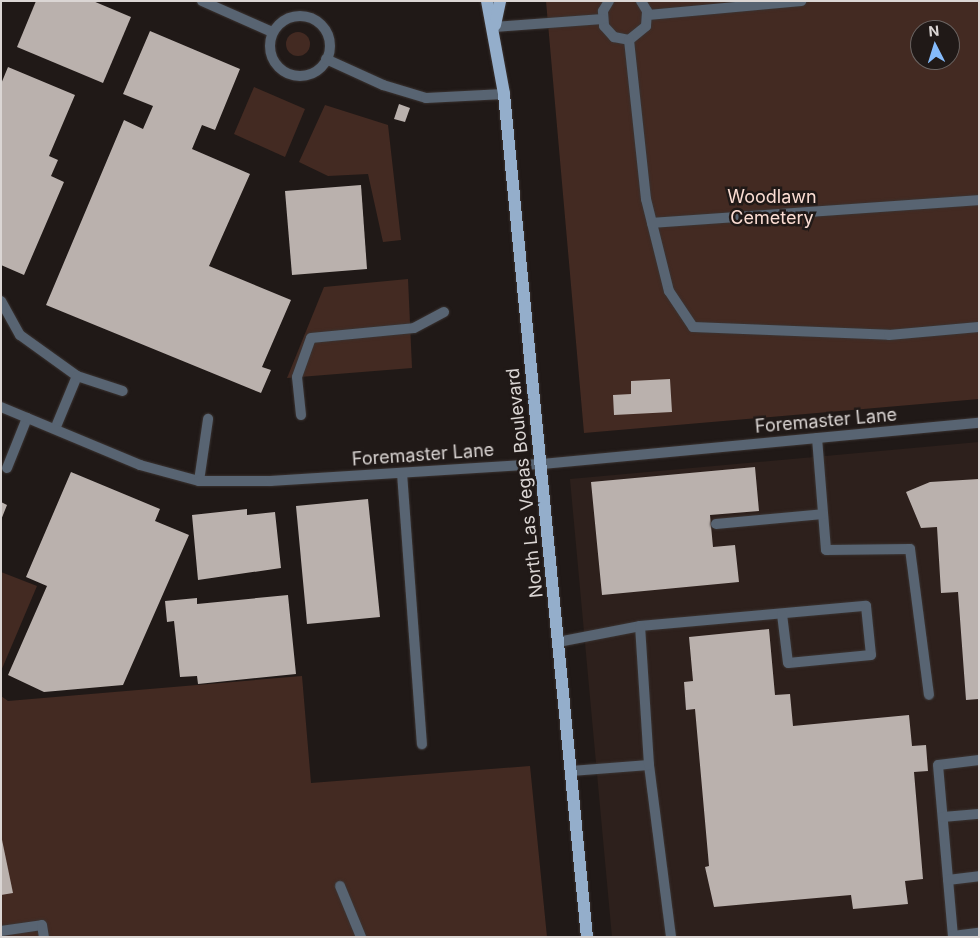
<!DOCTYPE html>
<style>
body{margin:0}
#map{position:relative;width:980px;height:938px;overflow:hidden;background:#201917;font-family:Inter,sans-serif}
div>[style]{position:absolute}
.built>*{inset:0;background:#2d201c}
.green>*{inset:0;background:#432a22}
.round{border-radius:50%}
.building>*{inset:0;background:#bab1ad}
.roads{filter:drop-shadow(0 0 1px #3a3331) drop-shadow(0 0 1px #3a3331)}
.lane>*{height:10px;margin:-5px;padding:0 5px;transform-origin:5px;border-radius:5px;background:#586472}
.lane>.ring{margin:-5px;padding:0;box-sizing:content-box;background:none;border:10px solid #586472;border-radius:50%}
.street>*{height:10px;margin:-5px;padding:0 5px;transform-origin:5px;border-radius:5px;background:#586472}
.primary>*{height:12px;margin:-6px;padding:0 6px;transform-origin:6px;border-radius:6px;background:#94aecb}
span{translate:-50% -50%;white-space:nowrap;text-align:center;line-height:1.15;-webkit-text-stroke:5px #201917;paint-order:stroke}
.park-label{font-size:18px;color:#fbddd3}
.street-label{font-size:18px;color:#dbd6d4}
.frame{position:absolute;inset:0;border:2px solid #dbd6d4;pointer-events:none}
.north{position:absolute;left:910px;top:20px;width:50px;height:50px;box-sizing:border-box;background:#201917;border:1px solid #6b6563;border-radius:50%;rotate:355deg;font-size:14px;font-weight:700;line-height:20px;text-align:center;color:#dbd6d4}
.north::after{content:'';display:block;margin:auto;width:18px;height:22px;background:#85bbfb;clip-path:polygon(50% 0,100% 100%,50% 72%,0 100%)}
</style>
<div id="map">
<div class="built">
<i style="clip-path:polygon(979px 442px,979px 937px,612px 937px,570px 479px)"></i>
</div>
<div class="green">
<i style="clip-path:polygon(evenodd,546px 1px,979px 1px,979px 399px,584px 433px,546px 1px,920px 30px,950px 30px,950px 60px,920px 60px,920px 30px)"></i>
<i class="round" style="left:286px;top:32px;width:24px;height:24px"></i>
<i style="clip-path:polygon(254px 87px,305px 109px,285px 157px,234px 134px)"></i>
<i style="clip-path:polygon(325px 105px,388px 125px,401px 240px,383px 242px,368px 174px,328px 176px,299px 162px)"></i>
<i style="clip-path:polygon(408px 279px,412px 368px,287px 378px,324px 287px)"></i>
<i style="clip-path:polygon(1px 572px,37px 586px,1px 671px)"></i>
<i style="clip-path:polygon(302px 676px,311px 783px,530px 766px,547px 937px,1px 937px,1px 696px,8px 701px)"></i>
</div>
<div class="building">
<i style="clip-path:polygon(36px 1px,93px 1px,131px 17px,103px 83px,17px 47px)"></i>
<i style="clip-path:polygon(150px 31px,240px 69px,215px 130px,202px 125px,192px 149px,250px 174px,209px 266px,291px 300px,262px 367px,271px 370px,261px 393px,46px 305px,124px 120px,143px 129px,153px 106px,123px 94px)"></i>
<i style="clip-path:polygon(8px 67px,75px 95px,49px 156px,58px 160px,51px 176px,64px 182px,24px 275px,1px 265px,1px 84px)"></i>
<i style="clip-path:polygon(399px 104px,410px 108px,405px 122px,394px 119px)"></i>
<i style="clip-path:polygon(361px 185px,367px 269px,292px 275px,285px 191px)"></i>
<i style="clip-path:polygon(670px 379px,672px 412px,614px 415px,613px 395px,631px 394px,631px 381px)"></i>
<i style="clip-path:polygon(755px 467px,759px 511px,710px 515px,713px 547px,735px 545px,739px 582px,602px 595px,591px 482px)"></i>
<i style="clip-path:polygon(71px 472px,160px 509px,155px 521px,189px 535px,123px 685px,44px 692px,8px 675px,47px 586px,26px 577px)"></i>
<i style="clip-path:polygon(979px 479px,979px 699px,966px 700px,958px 592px,941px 593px,937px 527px,921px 528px,906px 492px,930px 482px)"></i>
<i style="clip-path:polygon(368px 499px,380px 617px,307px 624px,296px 506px)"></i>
<i style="clip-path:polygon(1px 502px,7px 505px,1px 520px)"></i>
<i style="clip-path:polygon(247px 509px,247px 515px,275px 512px,281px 568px,198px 580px,192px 515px)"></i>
<i style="clip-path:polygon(288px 595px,296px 674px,198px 684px,197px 676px,180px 677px,174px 621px,167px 622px,165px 601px,197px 598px,197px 604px)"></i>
<i style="clip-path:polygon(769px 629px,775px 695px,790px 694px,793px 726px,909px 715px,912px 746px,926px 745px,928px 771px,914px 772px,923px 879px,905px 881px,908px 904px,853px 909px,851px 895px,714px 907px,705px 867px,709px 866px,695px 709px,686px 710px,684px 682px,693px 681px,689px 637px)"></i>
<i style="clip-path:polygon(1px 835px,13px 893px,1px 895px)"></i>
</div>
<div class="roads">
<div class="lane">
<i style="left:202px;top:1px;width:77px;rotate:23.9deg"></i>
<i style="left:609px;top:1px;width:12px;rotate:121deg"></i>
<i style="left:603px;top:11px;width:15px;rotate:86deg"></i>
<i style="left:604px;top:26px;width:15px;rotate:48deg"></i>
<i style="left:614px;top:37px;width:15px;rotate:11deg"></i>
<i style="left:629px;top:40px;width:22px;rotate:-39deg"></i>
<i style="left:646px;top:26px;width:15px;rotate:-86deg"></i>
<i style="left:647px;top:11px;width:12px;rotate:-121deg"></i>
<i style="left:648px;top:15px;width:154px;rotate:-5.2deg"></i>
<i class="ring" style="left:270px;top:16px;width:50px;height:50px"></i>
<i style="left:494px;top:27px;width:109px;rotate:-4.2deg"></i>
<i style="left:629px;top:40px;width:160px;rotate:83.9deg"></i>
<i style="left:646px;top:199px;width:95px;rotate:76deg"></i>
<i style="left:669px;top:291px;width:43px;rotate:56.3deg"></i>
<i style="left:693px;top:327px;width:196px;rotate:2.3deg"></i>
<i style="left:889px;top:335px;width:90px;rotate:-5.1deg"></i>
<i style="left:326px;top:59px;width:63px;rotate:24.5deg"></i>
<i style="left:383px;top:85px;width:45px;rotate:16.8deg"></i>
<i style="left:426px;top:98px;width:78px;rotate:-2.9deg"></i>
<i style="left:652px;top:223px;width:328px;rotate:-4deg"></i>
<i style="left:1px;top:301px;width:39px;rotate:61deg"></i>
<i style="left:20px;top:335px;width:70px;rotate:35.7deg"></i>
<i style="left:77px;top:376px;width:57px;rotate:112.5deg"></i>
<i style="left:77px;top:376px;width:48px;rotate:18.1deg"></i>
<i style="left:301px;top:415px;width:38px;rotate:-96deg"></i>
<i style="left:297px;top:377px;width:41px;rotate:-70.3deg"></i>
<i style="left:311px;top:338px;width:103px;rotate:-5.5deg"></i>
<i style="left:414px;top:328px;width:34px;rotate:-28deg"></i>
<i style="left:817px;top:438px;width:112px;rotate:85.4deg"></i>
<i style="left:826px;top:550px;width:84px;rotate:-0.7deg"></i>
<i style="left:910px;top:549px;width:147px;rotate:82.6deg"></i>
<i style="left:7px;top:468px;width:54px;rotate:-68.2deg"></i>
<i style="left:402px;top:473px;width:272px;rotate:85.8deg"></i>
<i style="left:199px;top:481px;width:63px;rotate:-81.7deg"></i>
<i style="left:716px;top:524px;width:107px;rotate:-5.3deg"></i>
<i style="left:558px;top:642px;width:84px;rotate:-11deg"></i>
<i style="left:640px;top:626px;width:227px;rotate:-5.1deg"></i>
<i style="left:866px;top:606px;width:49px;rotate:84.2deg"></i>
<i style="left:871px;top:655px;width:83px;rotate:174.5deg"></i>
<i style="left:788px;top:663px;width:49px;rotate:-97deg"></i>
<i style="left:979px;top:760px;width:41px;rotate:173deg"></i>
<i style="left:938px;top:765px;width:172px;rotate:85deg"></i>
<i style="left:953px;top:936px;width:26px;rotate:-7deg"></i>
<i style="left:649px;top:765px;width:173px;rotate:82.7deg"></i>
<i style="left:571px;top:771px;width:78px;rotate:-4.4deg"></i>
<i style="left:649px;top:765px;width:139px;rotate:-93.7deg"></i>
<i style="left:943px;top:817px;width:36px;rotate:-5deg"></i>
<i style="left:948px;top:880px;width:31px;rotate:-7deg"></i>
<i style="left:340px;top:886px;width:55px;rotate:67.6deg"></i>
<i style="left:1px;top:931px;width:41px;rotate:-8.3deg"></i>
<i style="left:42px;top:925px;width:12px;rotate:81deg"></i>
</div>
<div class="street">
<i style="left:1px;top:407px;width:151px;rotate:22.6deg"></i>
<i style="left:140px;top:465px;width:61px;rotate:15.2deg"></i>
<i style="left:199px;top:481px;width:72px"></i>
<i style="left:271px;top:481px;width:272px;rotate:-3.6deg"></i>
<i style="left:542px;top:464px;width:439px;rotate:-5.4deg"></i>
</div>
<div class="primary">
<i style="left:487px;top:1px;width:95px;rotate:79.6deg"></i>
<i style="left:504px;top:94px;width:847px;rotate:84.38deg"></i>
<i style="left:495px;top:25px;width:25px;rotate:-78deg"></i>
</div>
</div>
<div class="park-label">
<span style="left:772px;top:208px">Woodlawn<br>Cemetery</span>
</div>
<div class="street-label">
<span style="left:826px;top:421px;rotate:-5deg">Foremaster Lane</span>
<span style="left:423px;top:455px;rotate:-4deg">Foremaster Lane</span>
<span style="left:525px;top:483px;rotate:-96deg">North Las Vegas Boulevard</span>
</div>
<div class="frame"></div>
<div class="north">N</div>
</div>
